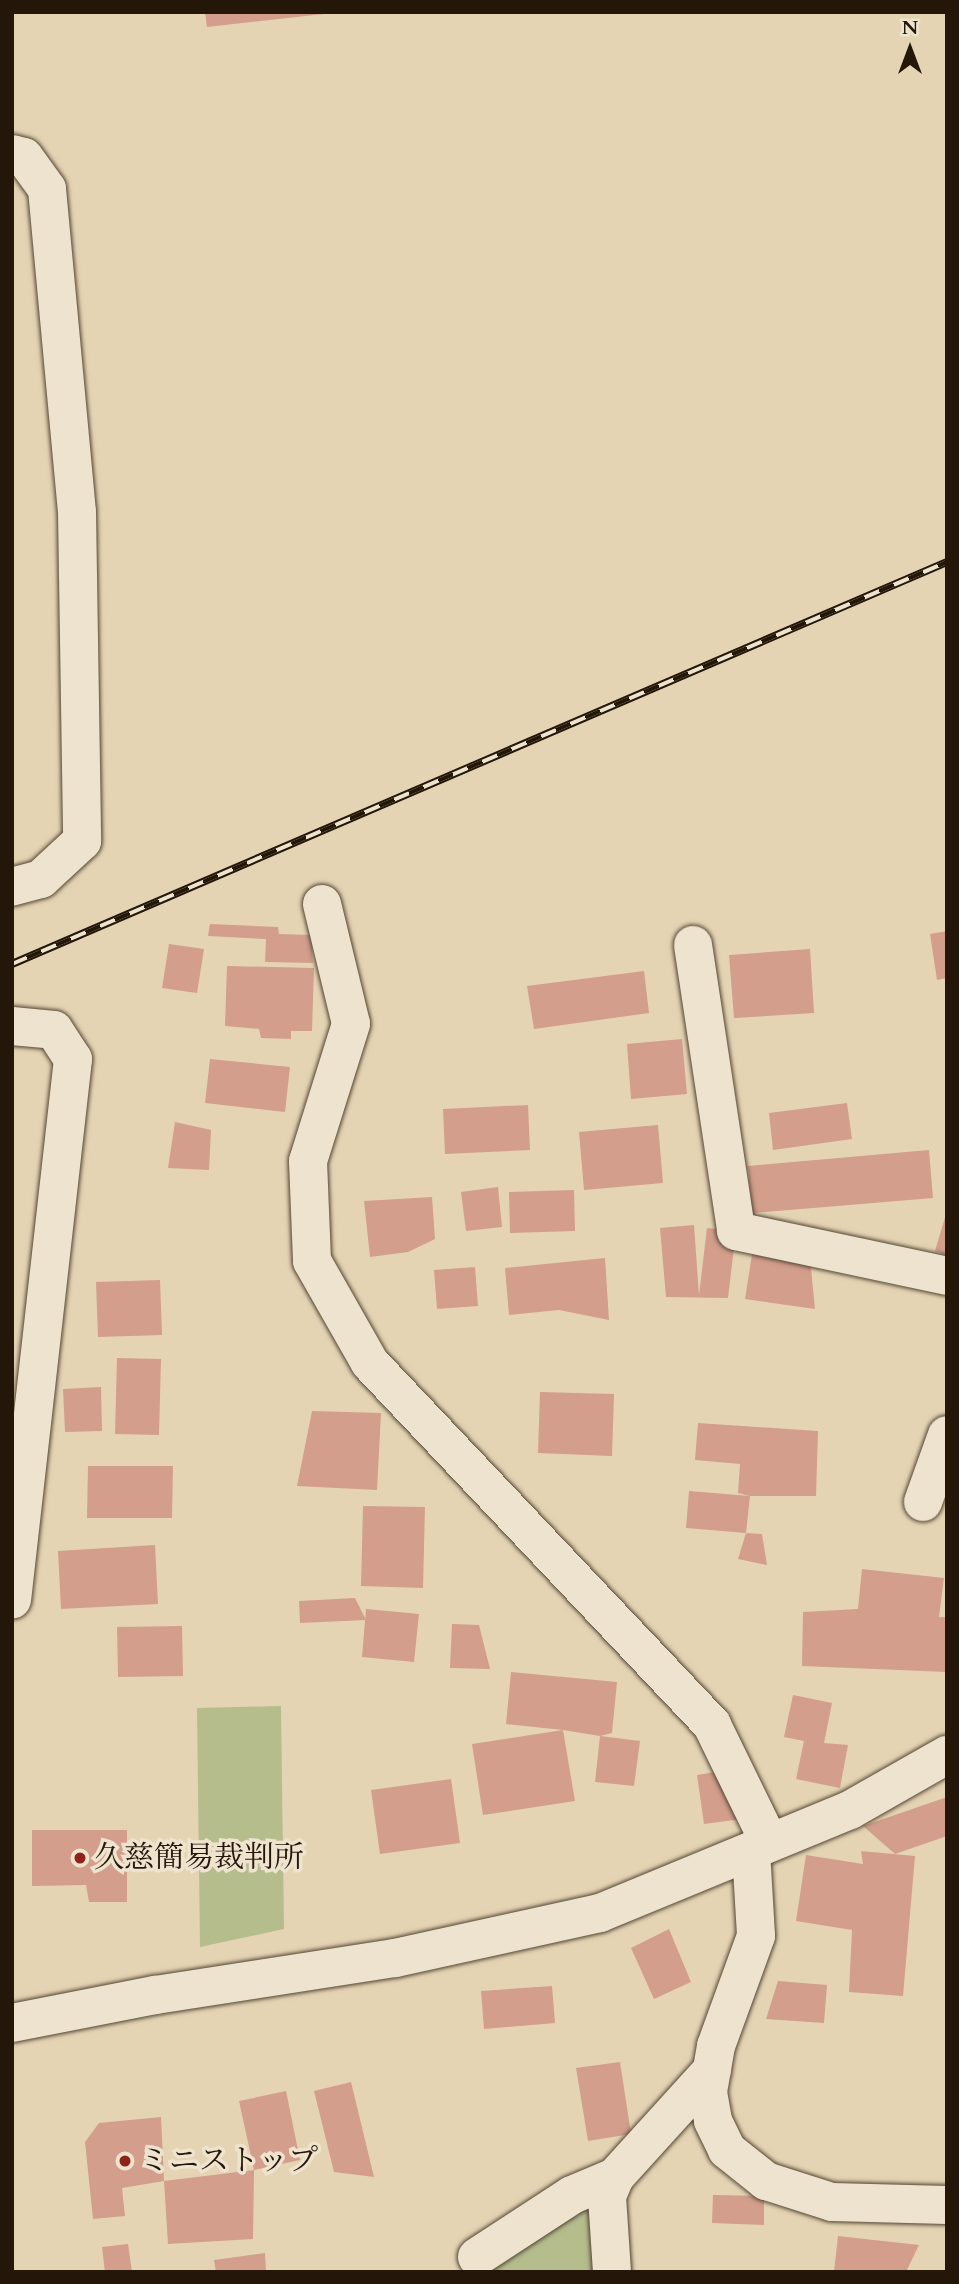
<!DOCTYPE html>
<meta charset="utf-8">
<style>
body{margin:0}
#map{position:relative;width:959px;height:2284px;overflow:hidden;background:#e5d4b4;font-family:Cardo,"Noto Serif JP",serif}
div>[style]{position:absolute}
.green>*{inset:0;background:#b5bd8d}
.building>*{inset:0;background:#d39e8c}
.roads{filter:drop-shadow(0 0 2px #544634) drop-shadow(0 0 2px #544634)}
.minor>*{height:38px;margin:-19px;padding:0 19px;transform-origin:19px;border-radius:19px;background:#eee3ce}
.rail>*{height:8px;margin-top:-4px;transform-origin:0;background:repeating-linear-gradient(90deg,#eee3ce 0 16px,#241709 0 32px);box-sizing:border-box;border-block:2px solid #241709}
.dots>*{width:19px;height:19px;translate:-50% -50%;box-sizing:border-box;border:4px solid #eee3ce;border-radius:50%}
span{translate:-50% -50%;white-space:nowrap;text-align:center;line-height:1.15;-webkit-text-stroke:7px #eee3ce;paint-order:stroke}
.poi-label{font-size:30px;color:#241709}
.left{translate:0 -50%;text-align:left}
.frame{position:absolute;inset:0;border:14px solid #241709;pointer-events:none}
.north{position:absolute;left:875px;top:14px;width:70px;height:70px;-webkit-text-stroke:5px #eee3ce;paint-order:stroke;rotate:0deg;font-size:19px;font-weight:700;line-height:28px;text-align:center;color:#241709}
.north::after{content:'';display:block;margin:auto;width:24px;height:32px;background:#241709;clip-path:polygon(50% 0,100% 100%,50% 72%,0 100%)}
</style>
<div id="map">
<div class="green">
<i style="clip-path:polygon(281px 1706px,284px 1929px,200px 1947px,197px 1708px)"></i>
<i style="clip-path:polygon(597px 2187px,601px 2272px,484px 2272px)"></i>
</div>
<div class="building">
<i style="clip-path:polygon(205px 12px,324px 12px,324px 14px,207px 27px)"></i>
<i style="clip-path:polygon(210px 924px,278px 927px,279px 934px,311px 935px,313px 963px,265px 962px,266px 939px,208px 936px)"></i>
<i style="clip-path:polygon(947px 931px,947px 978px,937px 980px,930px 934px)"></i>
<i style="clip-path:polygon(169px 944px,204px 949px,197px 993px,162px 988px)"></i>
<i style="clip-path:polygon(810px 949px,814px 1013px,734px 1018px,729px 955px)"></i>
<i style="clip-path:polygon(227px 966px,314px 968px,312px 1031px,291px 1031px,291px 1039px,261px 1038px,259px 1029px,225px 1026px)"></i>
<i style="clip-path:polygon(644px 971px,649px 1013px,534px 1029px,527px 986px)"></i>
<i style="clip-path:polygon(682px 1039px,687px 1094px,631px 1099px,627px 1044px)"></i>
<i style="clip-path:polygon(210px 1059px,290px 1067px,285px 1112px,205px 1103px)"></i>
<i style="clip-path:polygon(847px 1103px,852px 1139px,773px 1150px,769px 1113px)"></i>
<i style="clip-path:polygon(528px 1105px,530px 1150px,445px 1154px,443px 1109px)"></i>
<i style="clip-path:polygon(175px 1122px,211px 1130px,209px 1170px,168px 1168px)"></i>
<i style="clip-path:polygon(658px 1125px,663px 1183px,584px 1190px,579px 1132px)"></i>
<i style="clip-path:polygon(929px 1150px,933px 1198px,752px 1213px,748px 1166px)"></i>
<i style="clip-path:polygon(498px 1187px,502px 1227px,466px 1231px,461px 1192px)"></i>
<i style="clip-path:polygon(574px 1190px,575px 1231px,510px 1233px,509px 1192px)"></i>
<i style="clip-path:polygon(432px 1197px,435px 1239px,408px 1252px,370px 1257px,364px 1201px)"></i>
<i style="clip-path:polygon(946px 1214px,947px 1215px,947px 1255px,935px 1251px)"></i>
<i style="clip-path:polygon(694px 1225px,699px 1295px,707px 1228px,736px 1231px,728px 1298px,666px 1297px,660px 1228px)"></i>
<i style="clip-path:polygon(755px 1235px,810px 1258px,815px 1309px,745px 1299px)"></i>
<i style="clip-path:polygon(605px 1258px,609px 1320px,559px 1310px,509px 1315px,505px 1268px)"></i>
<i style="clip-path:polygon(475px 1267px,478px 1306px,437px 1309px,434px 1270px)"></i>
<i style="clip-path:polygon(160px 1280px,162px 1335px,98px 1337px,96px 1282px)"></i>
<i style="clip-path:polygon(117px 1358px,161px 1359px,159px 1435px,115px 1434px)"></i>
<i style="clip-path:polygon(101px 1387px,102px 1431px,65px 1432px,63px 1389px)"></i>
<i style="clip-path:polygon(540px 1392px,614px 1394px,612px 1456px,538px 1453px)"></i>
<i style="clip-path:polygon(312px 1411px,381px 1413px,377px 1490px,297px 1486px)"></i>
<i style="clip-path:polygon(698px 1423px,818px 1431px,816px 1496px,750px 1496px,746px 1533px,686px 1528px,689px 1491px,750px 1496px,738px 1493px,740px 1464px,695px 1460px)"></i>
<i style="clip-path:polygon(88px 1466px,173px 1466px,172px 1518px,87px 1518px)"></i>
<i style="clip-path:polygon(363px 1506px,425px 1507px,423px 1588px,361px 1586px)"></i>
<i style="clip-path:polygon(746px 1533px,762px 1534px,767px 1565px,738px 1559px)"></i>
<i style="clip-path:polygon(155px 1545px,158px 1604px,61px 1609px,58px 1551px)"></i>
<i style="clip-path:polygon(862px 1569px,944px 1578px,939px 1617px,947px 1617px,947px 1672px,802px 1666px,803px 1612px,858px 1609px)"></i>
<i style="clip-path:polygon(355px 1598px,366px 1620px,300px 1623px,299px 1601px)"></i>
<i style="clip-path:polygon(366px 1609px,419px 1614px,414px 1662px,362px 1657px)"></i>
<i style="clip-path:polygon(452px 1624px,479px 1625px,490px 1669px,450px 1668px)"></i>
<i style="clip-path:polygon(182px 1626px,183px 1676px,118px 1677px,117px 1627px)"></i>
<i style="clip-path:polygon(511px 1672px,617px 1682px,612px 1733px,600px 1736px,640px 1741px,634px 1786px,595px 1782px,600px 1736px,563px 1730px,575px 1801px,483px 1815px,472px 1744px,563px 1730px,506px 1724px)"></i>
<i style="clip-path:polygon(793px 1695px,832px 1703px,824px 1743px,848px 1745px,840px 1788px,796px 1779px,804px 1741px,784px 1737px)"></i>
<i style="clip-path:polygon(735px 1769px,742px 1819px,704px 1824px,697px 1775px)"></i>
<i style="clip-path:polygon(451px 1779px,460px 1843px,380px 1854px,371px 1790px)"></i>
<i style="clip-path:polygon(947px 1797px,947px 1836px,895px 1854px,863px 1826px)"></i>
<i style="clip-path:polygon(32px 1830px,127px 1830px,127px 1902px,89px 1902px,86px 1885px,32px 1886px)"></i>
<i style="clip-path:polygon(861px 1851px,915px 1856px,903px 1996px,849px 1992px,852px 1930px,796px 1921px,806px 1855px,863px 1864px)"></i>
<i style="clip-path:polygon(669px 1929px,691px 1982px,654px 1999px,631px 1948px)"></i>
<i style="clip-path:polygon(778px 1981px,827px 1985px,824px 2023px,766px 2019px)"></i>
<i style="clip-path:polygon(552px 1986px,555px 2023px,484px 2029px,481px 1991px)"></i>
<i style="clip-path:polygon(620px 2062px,631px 2134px,588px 2141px,576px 2068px)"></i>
<i style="clip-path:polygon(351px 2082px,374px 2177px,334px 2172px,314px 2091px)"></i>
<i style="clip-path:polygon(286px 2091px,300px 2160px,254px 2170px,239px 2101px)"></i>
<i style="clip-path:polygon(161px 2117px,164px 2181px,254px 2170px,253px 2239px,168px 2244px,164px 2181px,122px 2188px,125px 2216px,93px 2219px,85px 2142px,99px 2123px)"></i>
<i style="clip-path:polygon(713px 2195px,764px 2196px,764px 2225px,712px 2223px)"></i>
<i style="clip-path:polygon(838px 2236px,919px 2245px,906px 2272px,834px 2272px)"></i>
<i style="clip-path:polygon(128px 2244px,132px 2272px,105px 2272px,102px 2247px)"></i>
<i style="clip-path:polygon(265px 2253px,266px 2272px,216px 2272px,214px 2260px)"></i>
</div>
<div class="roads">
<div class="minor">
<i style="left:12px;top:154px;width:12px;rotate:14deg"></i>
<i style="left:24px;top:157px;width:39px;rotate:54deg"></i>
<i style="left:47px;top:189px;width:324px;rotate:84.7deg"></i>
<i style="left:77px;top:512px;width:329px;rotate:89.1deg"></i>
<i style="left:82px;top:841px;width:56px;rotate:137.2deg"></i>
<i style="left:41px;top:879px;width:30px;rotate:165deg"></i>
<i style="left:322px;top:904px;width:123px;rotate:76.4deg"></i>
<i style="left:351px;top:1024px;width:144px;rotate:107.4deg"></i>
<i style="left:308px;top:1161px;width:100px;rotate:87.7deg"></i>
<i style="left:312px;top:1261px;width:117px;rotate:60.4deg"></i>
<i style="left:370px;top:1363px;width:498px;rotate:46.6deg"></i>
<i style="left:712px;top:1725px;width:130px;rotate:64deg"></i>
<i style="left:693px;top:945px;width:289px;rotate:81.4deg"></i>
<i style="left:736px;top:1231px;width:216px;rotate:12deg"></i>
<i style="left:12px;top:1026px;width:42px;rotate:5.4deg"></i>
<i style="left:54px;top:1030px;width:35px;rotate:57deg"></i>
<i style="left:73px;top:1059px;width:544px;rotate:96.43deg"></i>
<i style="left:923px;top:1502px;width:71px;rotate:-70.3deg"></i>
<i style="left:751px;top:1851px;width:85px;rotate:86.6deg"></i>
<i style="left:756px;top:1936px;width:117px;rotate:110deg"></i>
<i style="left:716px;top:2046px;width:47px;rotate:99.9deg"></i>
<i style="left:708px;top:2092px;width:29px;rotate:80deg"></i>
<i style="left:713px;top:2121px;width:32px;rotate:64deg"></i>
<i style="left:727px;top:2150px;width:50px;rotate:38.5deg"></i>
<i style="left:766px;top:2181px;width:69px;rotate:17.7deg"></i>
<i style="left:832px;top:2202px;width:115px;rotate:1.5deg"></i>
<i style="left:12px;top:2023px;width:146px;rotate:-11.1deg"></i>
<i style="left:155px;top:1995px;width:243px;rotate:-8.8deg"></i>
<i style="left:395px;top:1958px;width:210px;rotate:-12.4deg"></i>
<i style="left:600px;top:1913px;width:270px;rotate:-22.4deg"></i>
<i style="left:850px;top:1810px;width:112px;rotate:-29.6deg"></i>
<i style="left:477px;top:2257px;width:113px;rotate:-33.1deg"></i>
<i style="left:572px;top:2195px;width:47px;rotate:-22.7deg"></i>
<i style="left:612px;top:2272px;width:76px;rotate:-93.8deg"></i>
<i style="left:607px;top:2196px;width:21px;rotate:-67deg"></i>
<i style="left:615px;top:2177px;width:144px;rotate:-47.8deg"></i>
</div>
</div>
<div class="rail">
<i style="left:12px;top:964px;width:1018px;rotate:-23.27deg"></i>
</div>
<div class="dots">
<i style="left:80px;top:1858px;background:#8f2418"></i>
<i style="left:125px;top:2161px;background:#8f2418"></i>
</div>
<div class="poi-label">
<span class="left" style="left:94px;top:1858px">久慈簡易裁判所</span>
<span class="left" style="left:139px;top:2161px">ミニストップ</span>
</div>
<div class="frame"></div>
<div class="north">N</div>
</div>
